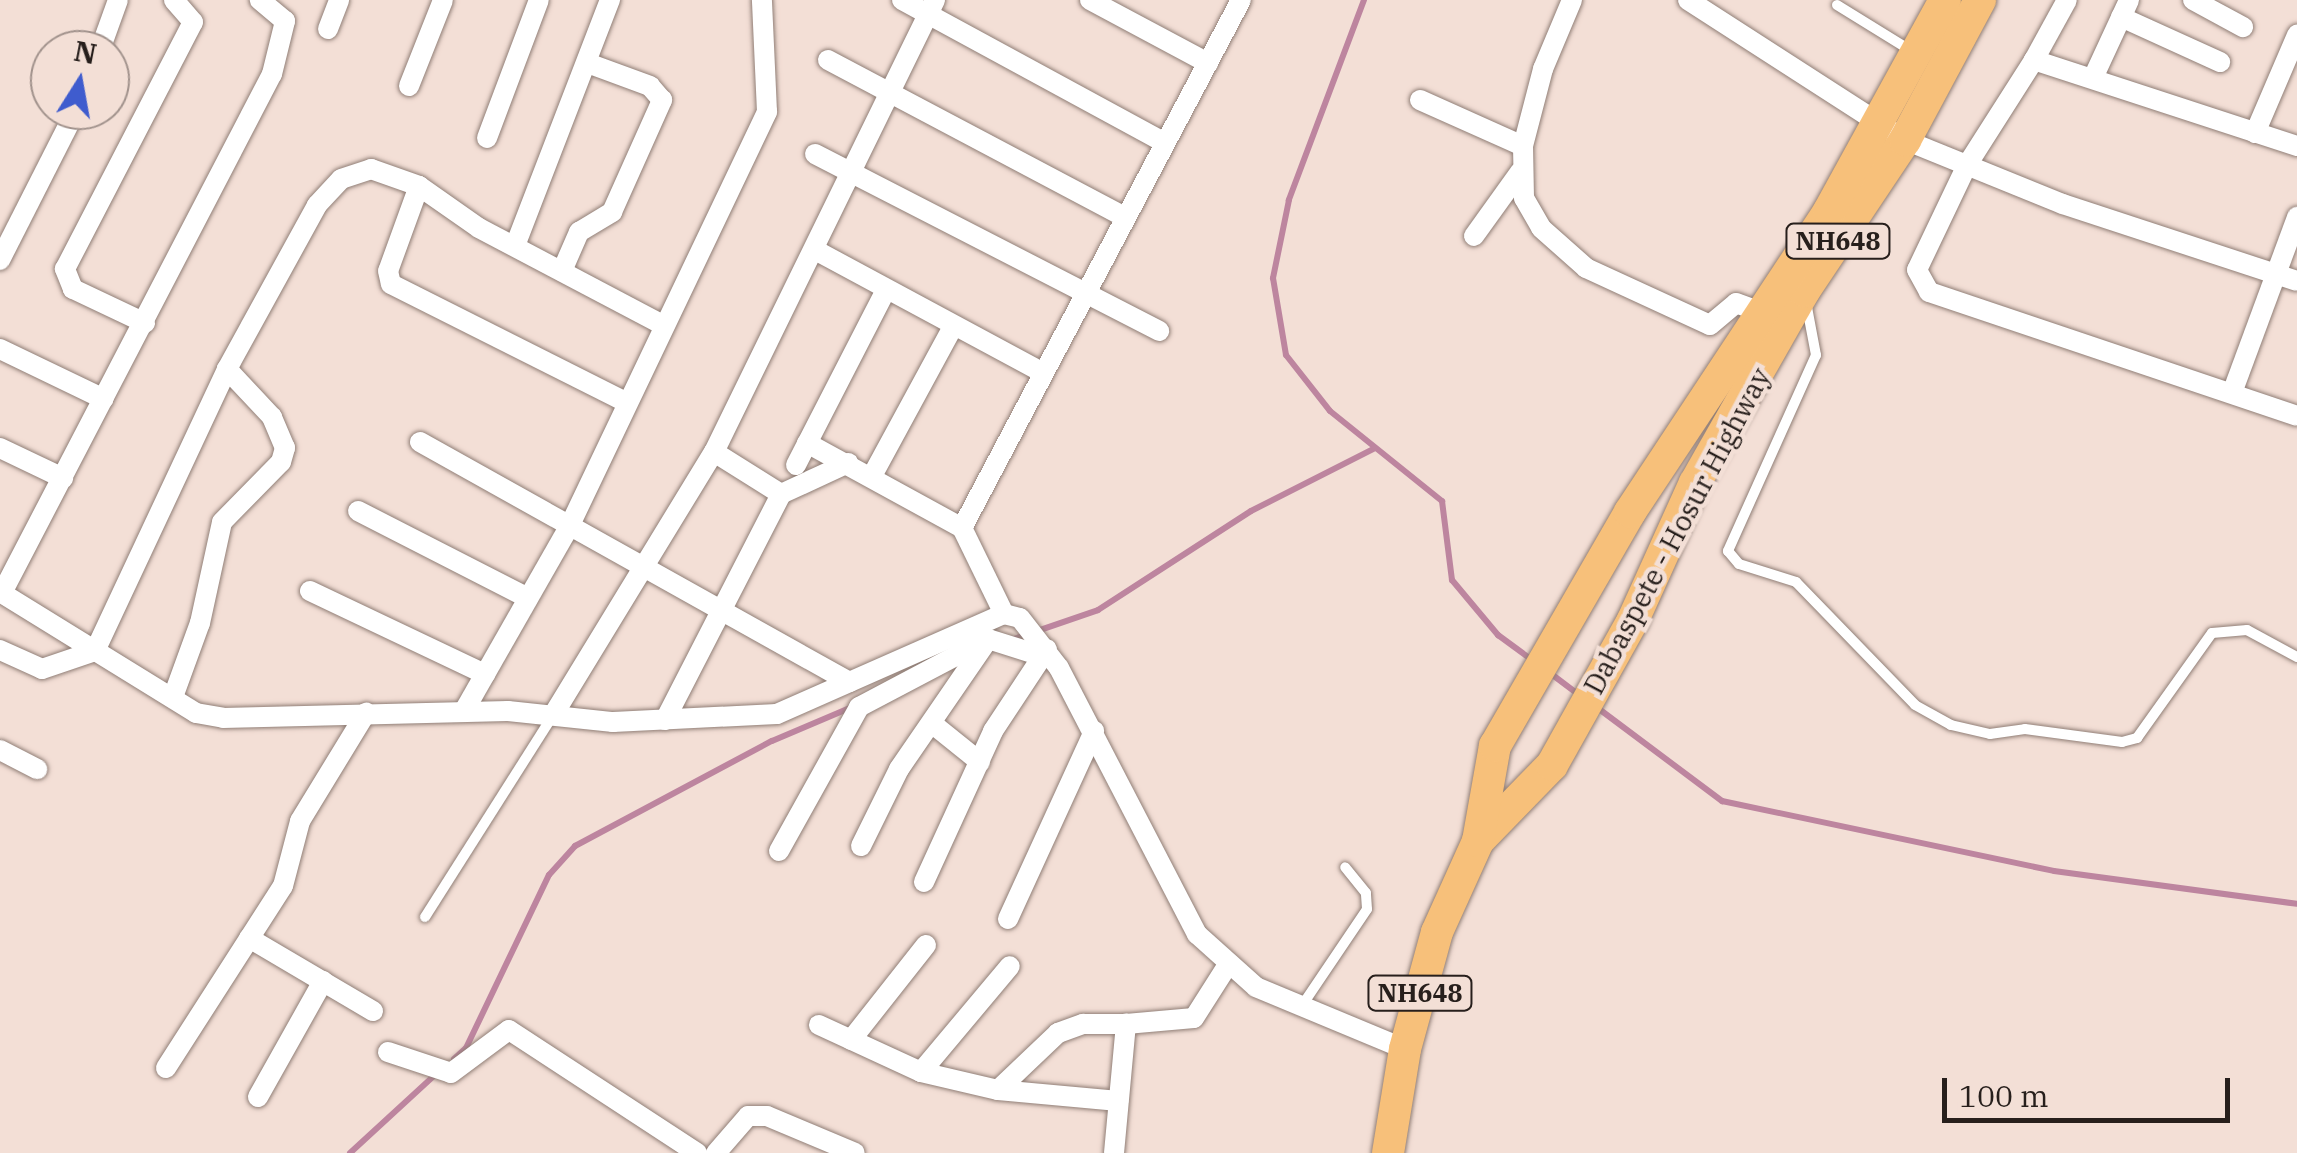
<!DOCTYPE html>
<style>
body{margin:0}
#map{position:relative;width:2297px;height:1153px;overflow:hidden;background:#f3dfd6;font-family:"IBM Plex Serif",serif}
div>[style]{position:absolute}
.stream>*{height:6px;margin:-3px;padding:0 3px;transform-origin:3px;border-radius:3px;background:#bd859f}
.roads{filter:drop-shadow(0 0 2px #907e76) drop-shadow(0 0 2px #907e76)}
.service>*{height:10px;margin:-5px;padding:0 5px;transform-origin:5px;border-radius:5px;background:#fff}
.minor>*{height:20px;margin:-10px;padding:0 10px;transform-origin:10px;border-radius:10px;background:#fff}
.trunk>*{height:32px;margin:-16px;padding:0 16px;transform-origin:16px;border-radius:16px;background:#f7c07a}
span{translate:-50% -50%;white-space:nowrap;text-align:center;line-height:1.15;-webkit-text-stroke:9px #f3dfd6;paint-order:stroke}
.shield-label span{padding:2px 8px;background:#f3dfd6;border:2px solid;border-radius:8px;-webkit-text-stroke-width:0}
.shield-label{font-size:25px;color:#271f1c;font-weight:700}
.street-label{font-size:28px;color:#271f1c}
.north{position:absolute;left:30px;top:30px;width:100px;height:100px;box-sizing:border-box;background:#f3dfd6;border:2px solid #a1928c;border-radius:50%;rotate:11deg;font-size:28px;font-weight:700;line-height:40px;text-align:center;color:#271f1c}
.north::after{content:'';display:block;margin:auto;width:35px;height:45px;background:#3f5cce;clip-path:polygon(50% 0,100% 100%,50% 72%,0 100%)}
.scale{position:absolute;left:1942px;top:1078px;width:288px;height:45px;box-sizing:border-box;border:5px solid #271f1c;border-top:0;padding-left:12px;font-size:30px;line-height:35px;white-space:nowrap;color:#271f1c;-webkit-text-stroke:8px #f3dfd6;paint-order:stroke}
</style>
<div id="map">
<div class="stream">
<i style="left:1364px;top:0;width:214px;rotate:110.6deg"></i>
<i style="left:1289px;top:200px;width:80px;rotate:101.6deg"></i>
<i style="left:1273px;top:278px;width:78px;rotate:80.4deg"></i>
<i style="left:1286px;top:355px;width:71px;rotate:51.8deg"></i>
<i style="left:1330px;top:411px;width:144px;rotate:38.8deg"></i>
<i style="left:1442px;top:501px;width:80px;rotate:82.8deg"></i>
<i style="left:1452px;top:580px;width:72px;rotate:50.1deg"></i>
<i style="left:1498px;top:635px;width:42px;rotate:36.3deg"></i>
<i style="left:1011px;top:640px;width:92px;rotate:-19deg"></i>
<i style="left:1098px;top:610px;width:182px;rotate:-32.9deg"></i>
<i style="left:1251px;top:511px;width:139px;rotate:-26.9deg"></i>
<i style="left:1550px;top:673px;width:38px;rotate:37deg"></i>
<i style="left:1595px;top:706px;width:159px;rotate:36.8deg"></i>
<i style="left:1722px;top:801px;width:339px;rotate:11.9deg"></i>
<i style="left:2054px;top:871px;width:245px;rotate:7.7deg"></i>
<i style="left:454px;top:1059px;width:16px;rotate:-43deg"></i>
<i style="left:466px;top:1048px;width:192px;rotate:-64.4deg"></i>
<i style="left:549px;top:875px;width:39px;rotate:-48deg"></i>
<i style="left:575px;top:846px;width:223px;rotate:-28.1deg"></i>
<i style="left:772px;top:741px;width:87px;rotate:-23deg"></i>
<i style="left:350px;top:1153px;width:118px;rotate:-42.6deg"></i>
</div>
<div class="roads">
<div class="service">
<i style="left:1837px;top:5px;width:89px;rotate:31.7deg"></i>
<i style="left:1806px;top:302px;width:54px;rotate:79.3deg"></i>
<i style="left:1816px;top:355px;width:215px;rotate:114.2deg"></i>
<i style="left:1728px;top:551px;width:17px;rotate:50deg"></i>
<i style="left:1739px;top:564px;width:60px;rotate:17.5deg"></i>
<i style="left:1796px;top:582px;width:171px;rotate:45.9deg"></i>
<i style="left:1915px;top:705px;width:41px;rotate:29.1deg"></i>
<i style="left:1951px;top:725px;width:40px;rotate:13deg"></i>
<i style="left:1990px;top:734px;width:35px;rotate:-8deg"></i>
<i style="left:2025px;top:729px;width:98px;rotate:7.6deg"></i>
<i style="left:2122px;top:742px;width:16px;rotate:-15deg"></i>
<i style="left:2137px;top:738px;width:129px;rotate:-54.5deg"></i>
<i style="left:2212px;top:633px;width:35px;rotate:-5deg"></i>
<i style="left:2247px;top:630px;width:57px;rotate:28.4deg"></i>
<i style="left:425px;top:917px;width:239px;rotate:-57.6deg"></i>
<i style="left:1301px;top:1007px;width:118px;rotate:-56deg"></i>
<i style="left:1367px;top:909px;width:16px;rotate:-94deg"></i>
<i style="left:1366px;top:893px;width:33px;rotate:-129deg"></i>
</div>
<div class="minor">
<i style="left:902px;top:0;width:299px;rotate:28.5deg"></i>
<i style="left:1090px;top:0;width:134px;rotate:28.1deg"></i>
<i style="left:1572px;top:0;width:75px;rotate:112.8deg"></i>
<i style="left:1543px;top:69px;width:80px;rotate:104.6deg"></i>
<i style="left:1523px;top:146px;width:52px;rotate:88.9deg"></i>
<i style="left:1524px;top:198px;width:34px;rotate:60deg"></i>
<i style="left:1541px;top:228px;width:60px;rotate:41.6deg"></i>
<i style="left:1586px;top:268px;width:136px;rotate:24.7deg"></i>
<i style="left:1710px;top:325px;width:34px;rotate:-40deg"></i>
<i style="left:1736px;top:303px;width:29px;rotate:20deg"></i>
<i style="left:1688px;top:0;width:258px;rotate:32.8deg"></i>
<i style="left:1905px;top:140px;width:170px;rotate:22.1deg"></i>
<i style="left:2063px;top:204px;width:246px;rotate:18.2deg"></i>
<i style="left:2193px;top:0;width:57px;rotate:28.4deg"></i>
<i style="left:2121px;top:17px;width:109px;rotate:24.4deg"></i>
<i style="left:328px;top:29px;width:31px;rotate:-69deg"></i>
<i style="left:100px;top:50px;width:53px;rotate:-70.2deg"></i>
<i style="left:828px;top:60px;width:337px;rotate:27.9deg"></i>
<i style="left:2034px;top:60px;width:68px;rotate:-61.2deg"></i>
<i style="left:2093px;top:78px;width:86px;rotate:-65.2deg"></i>
<i style="left:409px;top:86px;width:92px;rotate:-68.4deg"></i>
<i style="left:1420px;top:100px;width:113px;rotate:24.1deg"></i>
<i style="left:2255px;top:133px;width:107px;rotate:-66.8deg"></i>
<i style="left:487px;top:138px;width:147px;rotate:-69.4deg"></i>
<i style="left:2297px;top:146px;width:277px;rotate:-161.9deg"></i>
<i style="left:2034px;top:60px;width:125px;rotate:122.5deg"></i>
<i style="left:1967px;top:165px;width:116px;rotate:115.5deg"></i>
<i style="left:1917px;top:270px;width:25px;rotate:61deg"></i>
<i style="left:1929px;top:292px;width:388px;rotate:18.6deg"></i>
<i style="left:815px;top:154px;width:387px;rotate:27.2deg"></i>
<i style="left:419px;top:186px;width:90px;rotate:110deg"></i>
<i style="left:388px;top:271px;width:13px;rotate:77deg"></i>
<i style="left:391px;top:284px;width:263px;rotate:26.7deg"></i>
<i style="left:1474px;top:236px;width:79px;rotate:-54.3deg"></i>
<i style="left:515px;top:246px;width:264px;rotate:-68.9deg"></i>
<i style="left:815px;top:250px;width:259px;rotate:28.3deg"></i>
<i style="left:0;top:260px;width:168px;rotate:-63.1deg"></i>
<i style="left:562px;top:271px;width:43px;rotate:-66.4deg"></i>
<i style="left:579px;top:232px;width:39px;rotate:-31deg"></i>
<i style="left:612px;top:212px;width:123px;rotate:-65.9deg"></i>
<i style="left:662px;top:100px;width:18px;rotate:-131deg"></i>
<i style="left:650px;top:86px;width:67px;rotate:-159.9deg"></i>
<i style="left:145px;top:323px;width:80px;rotate:-154.7deg"></i>
<i style="left:73px;top:289px;width:22px;rotate:-112deg"></i>
<i style="left:65px;top:269px;width:278px;rotate:-62.6deg"></i>
<i style="left:193px;top:22px;width:29px;rotate:-131deg"></i>
<i style="left:0;top:349px;width:115px;rotate:25.7deg"></i>
<i style="left:2232px;top:393px;width:188px;rotate:-69.7deg"></i>
<i style="left:420px;top:442px;width:492px;rotate:29.2deg"></i>
<i style="left:807px;top:443px;width:177px;rotate:28.7deg"></i>
<i style="left:0;top:448px;width:70px;rotate:25.5deg"></i>
<i style="left:714px;top:452px;width:79px;rotate:32.1deg"></i>
<i style="left:781px;top:494px;width:74px;rotate:-24.8deg"></i>
<i style="left:796px;top:465px;width:197px;rotate:-62.8deg"></i>
<i style="left:872px;top:476px;width:170px;rotate:-61.5deg"></i>
<i style="left:358px;top:511px;width:191px;rotate:27.1deg"></i>
<i style="left:310px;top:591px;width:194px;rotate:25.4deg"></i>
<i style="left:0;top:592px;width:230px;rotate:31.7deg"></i>
<i style="left:196px;top:713px;width:27px;rotate:10deg"></i>
<i style="left:223px;top:718px;width:285px;rotate:-1.4deg"></i>
<i style="left:508px;top:711px;width:106px;rotate:6deg"></i>
<i style="left:613px;top:722px;width:164px;rotate:-2.8deg"></i>
<i style="left:777px;top:714px;width:248px;rotate:-23.8deg"></i>
<i style="left:1004px;top:614px;width:16px;rotate:14deg"></i>
<i style="left:1020px;top:618px;width:63px;rotate:52deg"></i>
<i style="left:1059px;top:668px;width:300px;rotate:62.6deg"></i>
<i style="left:1197px;top:934px;width:79px;rotate:41.9deg"></i>
<i style="left:1256px;top:987px;width:161px;rotate:22.6deg"></i>
<i style="left:2px;top:593px;width:585px;rotate:-62.52deg"></i>
<i style="left:272px;top:74px;width:55px;rotate:-76.2deg"></i>
<i style="left:285px;top:21px;width:33px;rotate:-140deg"></i>
<i style="left:1004px;top:614px;width:96px;rotate:-116deg"></i>
<i style="left:962px;top:528px;width:597px;rotate:-62.15deg"></i>
<i style="left:0;top:650px;width:46px;rotate:24.3deg"></i>
<i style="left:42px;top:669px;width:56px;rotate:-18.8deg"></i>
<i style="left:95px;top:651px;width:311px;rotate:-64.9deg"></i>
<i style="left:227px;top:369px;width:187px;rotate:-61.2deg"></i>
<i style="left:317px;top:205px;width:35px;rotate:-47deg"></i>
<i style="left:341px;top:179px;width:32px;rotate:-18deg"></i>
<i style="left:371px;top:169px;width:51px;rotate:19.5deg"></i>
<i style="left:419px;top:186px;width:73px;rotate:35deg"></i>
<i style="left:479px;top:228px;width:206px;rotate:27.8deg"></i>
<i style="left:173px;top:697px;width:79px;rotate:-70deg"></i>
<i style="left:200px;top:623px;width:103px;rotate:-77.7deg"></i>
<i style="left:222px;top:522px;width:84px;rotate:-45.5deg"></i>
<i style="left:281px;top:462px;width:15px;rotate:-74deg"></i>
<i style="left:285px;top:448px;width:34px;rotate:-113deg"></i>
<i style="left:272px;top:417px;width:66px;rotate:-133.2deg"></i>
<i style="left:464px;top:711px;width:214px;rotate:-60.3deg"></i>
<i style="left:570px;top:525px;width:458px;rotate:-64.5deg"></i>
<i style="left:767px;top:112px;width:112px;rotate:-92.6deg"></i>
<i style="left:555px;top:712px;width:305px;rotate:-58.6deg"></i>
<i style="left:714px;top:452px;width:503px;rotate:-63.94deg"></i>
<i style="left:665px;top:720px;width:254px;rotate:-62.8deg"></i>
<i style="left:934px;top:725px;width:59px;rotate:38.8deg"></i>
<i style="left:0;top:750px;width:42px;rotate:27.2deg"></i>
<i style="left:861px;top:846px;width:86px;rotate:-63.7deg"></i>
<i style="left:899px;top:769px;width:155px;rotate:-55.5deg"></i>
<i style="left:779px;top:851px;width:165px;rotate:-60.9deg"></i>
<i style="left:859px;top:707px;width:146px;rotate:-27.8deg"></i>
<i style="left:988px;top:639px;width:57px;rotate:17.5deg"></i>
<i style="left:924px;top:882px;width:166px;rotate:-65.4deg"></i>
<i style="left:993px;top:731px;width:98px;rotate:-56.6deg"></i>
<i style="left:1008px;top:919px;width:207px;rotate:-65.4deg"></i>
<i style="left:249px;top:938px;width:144px;rotate:30.5deg"></i>
<i style="left:819px;top:1025px;width:112px;rotate:24.7deg"></i>
<i style="left:921px;top:1072px;width:79px;rotate:13.2deg"></i>
<i style="left:998px;top:1090px;width:121px;rotate:5.2deg"></i>
<i style="left:851px;top:1040px;width:121px;rotate:-51.7deg"></i>
<i style="left:388px;top:1052px;width:66px;rotate:18.4deg"></i>
<i style="left:451px;top:1073px;width:72px;rotate:-36.6deg"></i>
<i style="left:509px;top:1030px;width:225px;rotate:33.2deg"></i>
<i style="left:166px;top:1068px;width:216px;rotate:-57.3deg"></i>
<i style="left:283px;top:886px;width:67px;rotate:-75.3deg"></i>
<i style="left:300px;top:821px;width:127px;rotate:-58.6deg"></i>
<i style="left:921px;top:1072px;width:138px;rotate:-50deg"></i>
<i style="left:998px;top:1090px;width:83px;rotate:-43.5deg"></i>
<i style="left:1058px;top:1033px;width:27px;rotate:-20deg"></i>
<i style="left:1083px;top:1024px;width:43px"></i>
<i style="left:258px;top:1097px;width:133px;rotate:-60.7deg"></i>
<i style="left:716px;top:1153px;width:49px;rotate:-49.1deg"></i>
<i style="left:748px;top:1116px;width:19px"></i>
<i style="left:767px;top:1116px;width:95px;rotate:22.8deg"></i>
<i style="left:1114px;top:1153px;width:130px;rotate:-84.7deg"></i>
<i style="left:1126px;top:1024px;width:68px;rotate:-5deg"></i>
<i style="left:1194px;top:1018px;width:65px;rotate:-57.5deg"></i>
</div>
<div class="trunk">
<i style="left:1478px;top:841px;width:106px;rotate:-45.8deg"></i>
<i style="left:1552px;top:765px;width:166px;rotate:-60.8deg"></i>
<i style="left:1633px;top:620px;width:150px;rotate:-65.7deg"></i>
<i style="left:1695px;top:483px;width:221px;rotate:-60.4deg"></i>
<i style="left:1804px;top:291px;width:182px;rotate:-56.2deg"></i>
<i style="left:1905px;top:140px;width:159px;rotate:-61.8deg"></i>
<i style="left:1388px;top:1153px;width:105px;rotate:-80.7deg"></i>
<i style="left:1405px;top:1049px;width:121px;rotate:-74.7deg"></i>
<i style="left:1437px;top:932px;width:100px;rotate:-65.7deg"></i>
<i style="left:1478px;top:841px;width:97px;rotate:-79.9deg"></i>
<i style="left:1495px;top:746px;width:270px;rotate:-60deg"></i>
<i style="left:1630px;top:512px;width:361px;rotate:-56.5deg"></i>
<i style="left:1829px;top:211px;width:241px;rotate:-61.2deg"></i>
</div>
</div>
<div class="shield-label">
<span style="left:1838px;top:241px">NH648</span>
<span style="left:1420px;top:993px">NH648</span>
</div>
<div class="street-label">
<span style="left:1677px;top:531px;rotate:-62deg">Dabaspete - Hosur Highway</span>
</div>
<div class="north">N</div>
<div class="scale">100 m</div>
</div>
